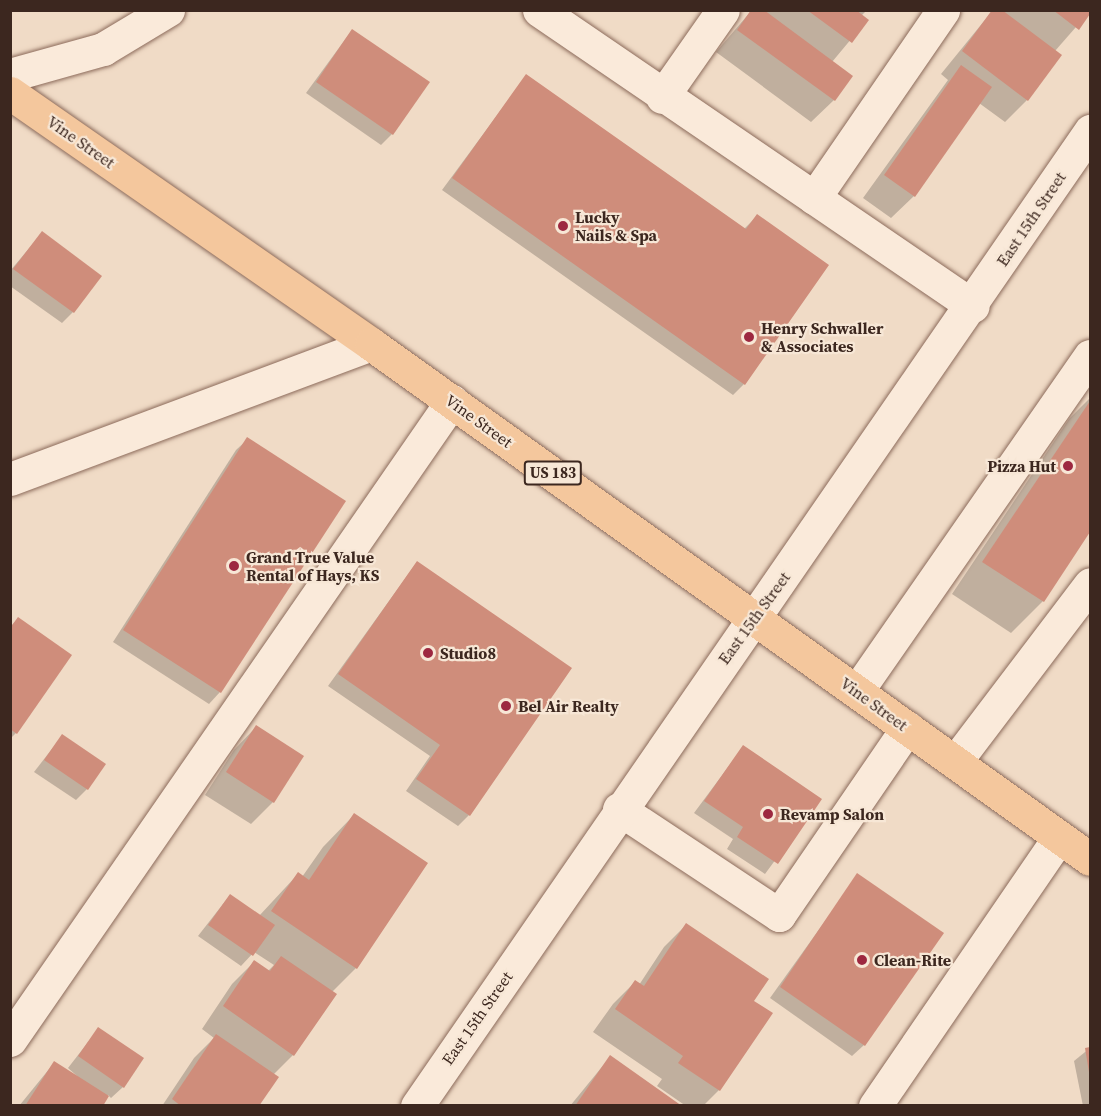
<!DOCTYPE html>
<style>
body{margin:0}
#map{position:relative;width:1101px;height:1116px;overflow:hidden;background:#f0dbc6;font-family:"Source Serif 4",serif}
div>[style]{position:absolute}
.shadow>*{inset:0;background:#0003}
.building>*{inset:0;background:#cf8d7b}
.roads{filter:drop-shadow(0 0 2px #8c6b5b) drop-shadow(0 0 2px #8c6b5b)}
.minor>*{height:33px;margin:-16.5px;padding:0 16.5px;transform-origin:16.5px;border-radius:16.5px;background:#faeada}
.major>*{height:33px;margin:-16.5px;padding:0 16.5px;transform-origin:16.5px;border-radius:16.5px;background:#f4c79d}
.dots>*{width:16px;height:16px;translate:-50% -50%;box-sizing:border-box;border:3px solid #f7e7d6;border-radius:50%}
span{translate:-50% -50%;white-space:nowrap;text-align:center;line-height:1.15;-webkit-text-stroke:4.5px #f7e7d6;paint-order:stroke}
.shield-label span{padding:2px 4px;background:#f7e7d6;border:2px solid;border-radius:4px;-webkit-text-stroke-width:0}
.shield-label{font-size:15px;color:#3c271f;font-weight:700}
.street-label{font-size:16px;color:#3c271f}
.poi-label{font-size:16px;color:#3c271f;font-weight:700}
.left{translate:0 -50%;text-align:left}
.right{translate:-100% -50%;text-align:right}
.frame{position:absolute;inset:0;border:12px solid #3c271f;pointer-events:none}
</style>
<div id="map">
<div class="shadow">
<i style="clip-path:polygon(752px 10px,867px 10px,861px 16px,867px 20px,832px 62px,834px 100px,811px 122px,716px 52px)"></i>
<i style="clip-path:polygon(993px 10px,1090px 11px,1055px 51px,1027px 100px,1005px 122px,979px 103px,914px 196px,891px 218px,863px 198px,948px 80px,941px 74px)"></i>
<i style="clip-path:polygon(352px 30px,392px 134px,381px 145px,306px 93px)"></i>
<i style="clip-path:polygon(526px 76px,744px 229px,757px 216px,744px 384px,733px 395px,442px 190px)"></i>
<i style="clip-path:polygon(42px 233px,73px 312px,62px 323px,10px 286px,10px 271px)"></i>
<i style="clip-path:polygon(1090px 398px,1090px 530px,1043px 601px,1011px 633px,952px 594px,1069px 419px)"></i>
<i style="clip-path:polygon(248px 439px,220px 692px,209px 704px,113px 642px,236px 450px)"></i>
<i style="clip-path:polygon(417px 562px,469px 815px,458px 826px,406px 791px,430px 756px,328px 686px)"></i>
<i style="clip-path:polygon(18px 619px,16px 733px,10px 739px,10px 627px)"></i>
<i style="clip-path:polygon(256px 727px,273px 802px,251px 824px,205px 795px,234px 750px)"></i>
<i style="clip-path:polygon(62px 736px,87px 789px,76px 800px,34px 772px)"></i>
<i style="clip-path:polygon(743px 747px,820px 799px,765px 874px,727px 849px,733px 839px,694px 813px)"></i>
<i style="clip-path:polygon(354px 815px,356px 968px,332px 992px,293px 1055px,273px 1075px,257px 1106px,162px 1106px,194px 1058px,214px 1038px,202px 1029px,232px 984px,254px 962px,268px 971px,274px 965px,254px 952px,241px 966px,198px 936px,230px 895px,259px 916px,298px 874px,302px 877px,323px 847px)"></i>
<i style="clip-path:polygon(858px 875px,864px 1045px,852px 1056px,770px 998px)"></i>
<i style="clip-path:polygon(686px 925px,752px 1001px,719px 1090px,703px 1106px,686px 1106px,657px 1086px,662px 1079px,593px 1032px,613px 1004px,635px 982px,639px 985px,664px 947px)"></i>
<i style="clip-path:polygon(99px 1028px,123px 1087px,111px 1098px,108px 1095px,101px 1106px,19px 1106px,54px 1063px,86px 1084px,68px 1068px)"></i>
<i style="clip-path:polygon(1090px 1048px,1090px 1106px,1083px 1106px,1074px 1061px)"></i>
<i style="clip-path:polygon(610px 1057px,680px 1106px,570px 1106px)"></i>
</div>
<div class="building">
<i style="clip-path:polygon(751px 10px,764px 10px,853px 76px,835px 101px,737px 30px)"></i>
<i style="clip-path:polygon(807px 10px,856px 10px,869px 20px,852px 43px)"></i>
<i style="clip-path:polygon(992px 10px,1002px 10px,1062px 55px,1028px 101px,962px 51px)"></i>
<i style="clip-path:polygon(1053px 10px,1090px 10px,1090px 14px,1079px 30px)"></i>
<i style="clip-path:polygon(352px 29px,430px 82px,393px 135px,316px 82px)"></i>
<i style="clip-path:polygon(961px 65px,992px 87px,915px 197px,884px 175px)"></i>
<i style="clip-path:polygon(526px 74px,746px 229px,757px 214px,829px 265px,745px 385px,452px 178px)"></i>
<i style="clip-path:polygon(42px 231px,102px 276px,74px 313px,13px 269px)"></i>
<i style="clip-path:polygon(1090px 401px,1090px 532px,1044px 602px,982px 562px)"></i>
<i style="clip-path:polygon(247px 437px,346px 501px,221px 693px,123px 630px)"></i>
<i style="clip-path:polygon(417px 561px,572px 668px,470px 816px,416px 779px,440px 745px,338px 674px)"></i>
<i style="clip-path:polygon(18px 617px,72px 655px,17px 734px,10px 729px,10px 628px)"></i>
<i style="clip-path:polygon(256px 725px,304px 756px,274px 803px,226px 772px)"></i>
<i style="clip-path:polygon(62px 734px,106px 764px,88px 790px,44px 760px)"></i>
<i style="clip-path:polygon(743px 745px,822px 799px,778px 864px,737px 837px,743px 827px,704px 801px)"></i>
<i style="clip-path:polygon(354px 813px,428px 863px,357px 969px,271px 911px,298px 872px,309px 880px)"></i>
<i style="clip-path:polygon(857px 873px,944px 933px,865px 1046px,780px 987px)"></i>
<i style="clip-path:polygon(230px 894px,275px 925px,253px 956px,208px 925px)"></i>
<i style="clip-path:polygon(686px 923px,769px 979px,754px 1001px,773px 1013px,720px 1091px,678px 1063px,683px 1056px,615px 1009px,635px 980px,644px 986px)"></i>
<i style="clip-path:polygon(281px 956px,337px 994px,294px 1056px,223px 1006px,254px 960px,270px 971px)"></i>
<i style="clip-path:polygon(98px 1027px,144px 1058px,124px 1088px,78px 1056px)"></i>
<i style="clip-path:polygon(216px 1034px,279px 1077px,259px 1106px,181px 1106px,172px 1099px)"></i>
<i style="clip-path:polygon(1090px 1047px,1090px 1072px,1089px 1072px,1085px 1048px)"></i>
<i style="clip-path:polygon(610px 1055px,682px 1106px,575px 1106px)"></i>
<i style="clip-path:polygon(54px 1061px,109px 1096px,103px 1106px,25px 1106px)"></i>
</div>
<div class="roads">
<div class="minor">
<i style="left:539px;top:10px;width:525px;rotate:34.3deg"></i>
<i style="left:10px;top:75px;width:97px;rotate:-15.6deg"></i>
<i style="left:103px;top:49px;width:76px;rotate:-31deg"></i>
<i style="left:662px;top:97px;width:106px;rotate:-55deg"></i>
<i style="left:814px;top:198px;width:228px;rotate:-55.5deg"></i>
<i style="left:10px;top:479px;width:385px;rotate:-20.5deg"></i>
<i style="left:857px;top:691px;width:408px;rotate:-55.2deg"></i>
<i style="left:955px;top:762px;width:223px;rotate:-52.8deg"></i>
<i style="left:619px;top:809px;width:192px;rotate:33.5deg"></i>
<i style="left:779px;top:915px;width:227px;rotate:-55.6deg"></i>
<i style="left:10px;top:1040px;width:777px;rotate:-55.33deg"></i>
<i style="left:417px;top:1106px;width:1185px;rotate:-55.38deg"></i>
<i style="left:875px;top:1106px;width:326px;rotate:-55.6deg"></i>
</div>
<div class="major">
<i style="left:10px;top:93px;width:440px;rotate:34.8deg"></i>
<i style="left:371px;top:344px;width:884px;rotate:35.61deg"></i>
</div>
</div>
<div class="dots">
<i style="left:563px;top:226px;background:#9d2840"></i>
<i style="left:749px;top:337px;background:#9d2840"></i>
<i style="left:1068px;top:466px;background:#9d2840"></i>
<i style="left:234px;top:566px;background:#9d2840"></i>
<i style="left:428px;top:653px;background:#9d2840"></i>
<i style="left:506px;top:706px;background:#9d2840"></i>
<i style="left:768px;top:814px;background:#9d2840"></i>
<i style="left:862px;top:960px;background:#9d2840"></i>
</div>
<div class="shield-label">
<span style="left:553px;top:473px">US 183</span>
</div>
<div class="street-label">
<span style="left:81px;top:142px;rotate:35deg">Vine Street</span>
<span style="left:1031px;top:219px;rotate:-56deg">East 15th Street</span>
<span style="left:479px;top:421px;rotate:36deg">Vine Street</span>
<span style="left:754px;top:618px;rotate:-54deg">East 15th Street</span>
<span style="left:874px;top:704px;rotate:36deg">Vine Street</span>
<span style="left:477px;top:1018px;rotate:-55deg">East 15th Street</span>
</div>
<div class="poi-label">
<span class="left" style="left:575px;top:226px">Lucky<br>Nails &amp; Spa</span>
<span class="left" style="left:761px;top:337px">Henry Schwaller<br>&amp; Associates</span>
<span class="right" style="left:1056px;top:466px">Pizza Hut</span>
<span class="left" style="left:246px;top:566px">Grand True Value<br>Rental of Hays, KS</span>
<span class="left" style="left:440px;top:653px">Studio8</span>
<span class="left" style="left:518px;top:706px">Bel Air Realty</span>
<span class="left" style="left:780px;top:814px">Revamp Salon</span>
<span class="left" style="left:874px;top:960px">Clean-Rite</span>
</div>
<div class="frame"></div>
</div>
